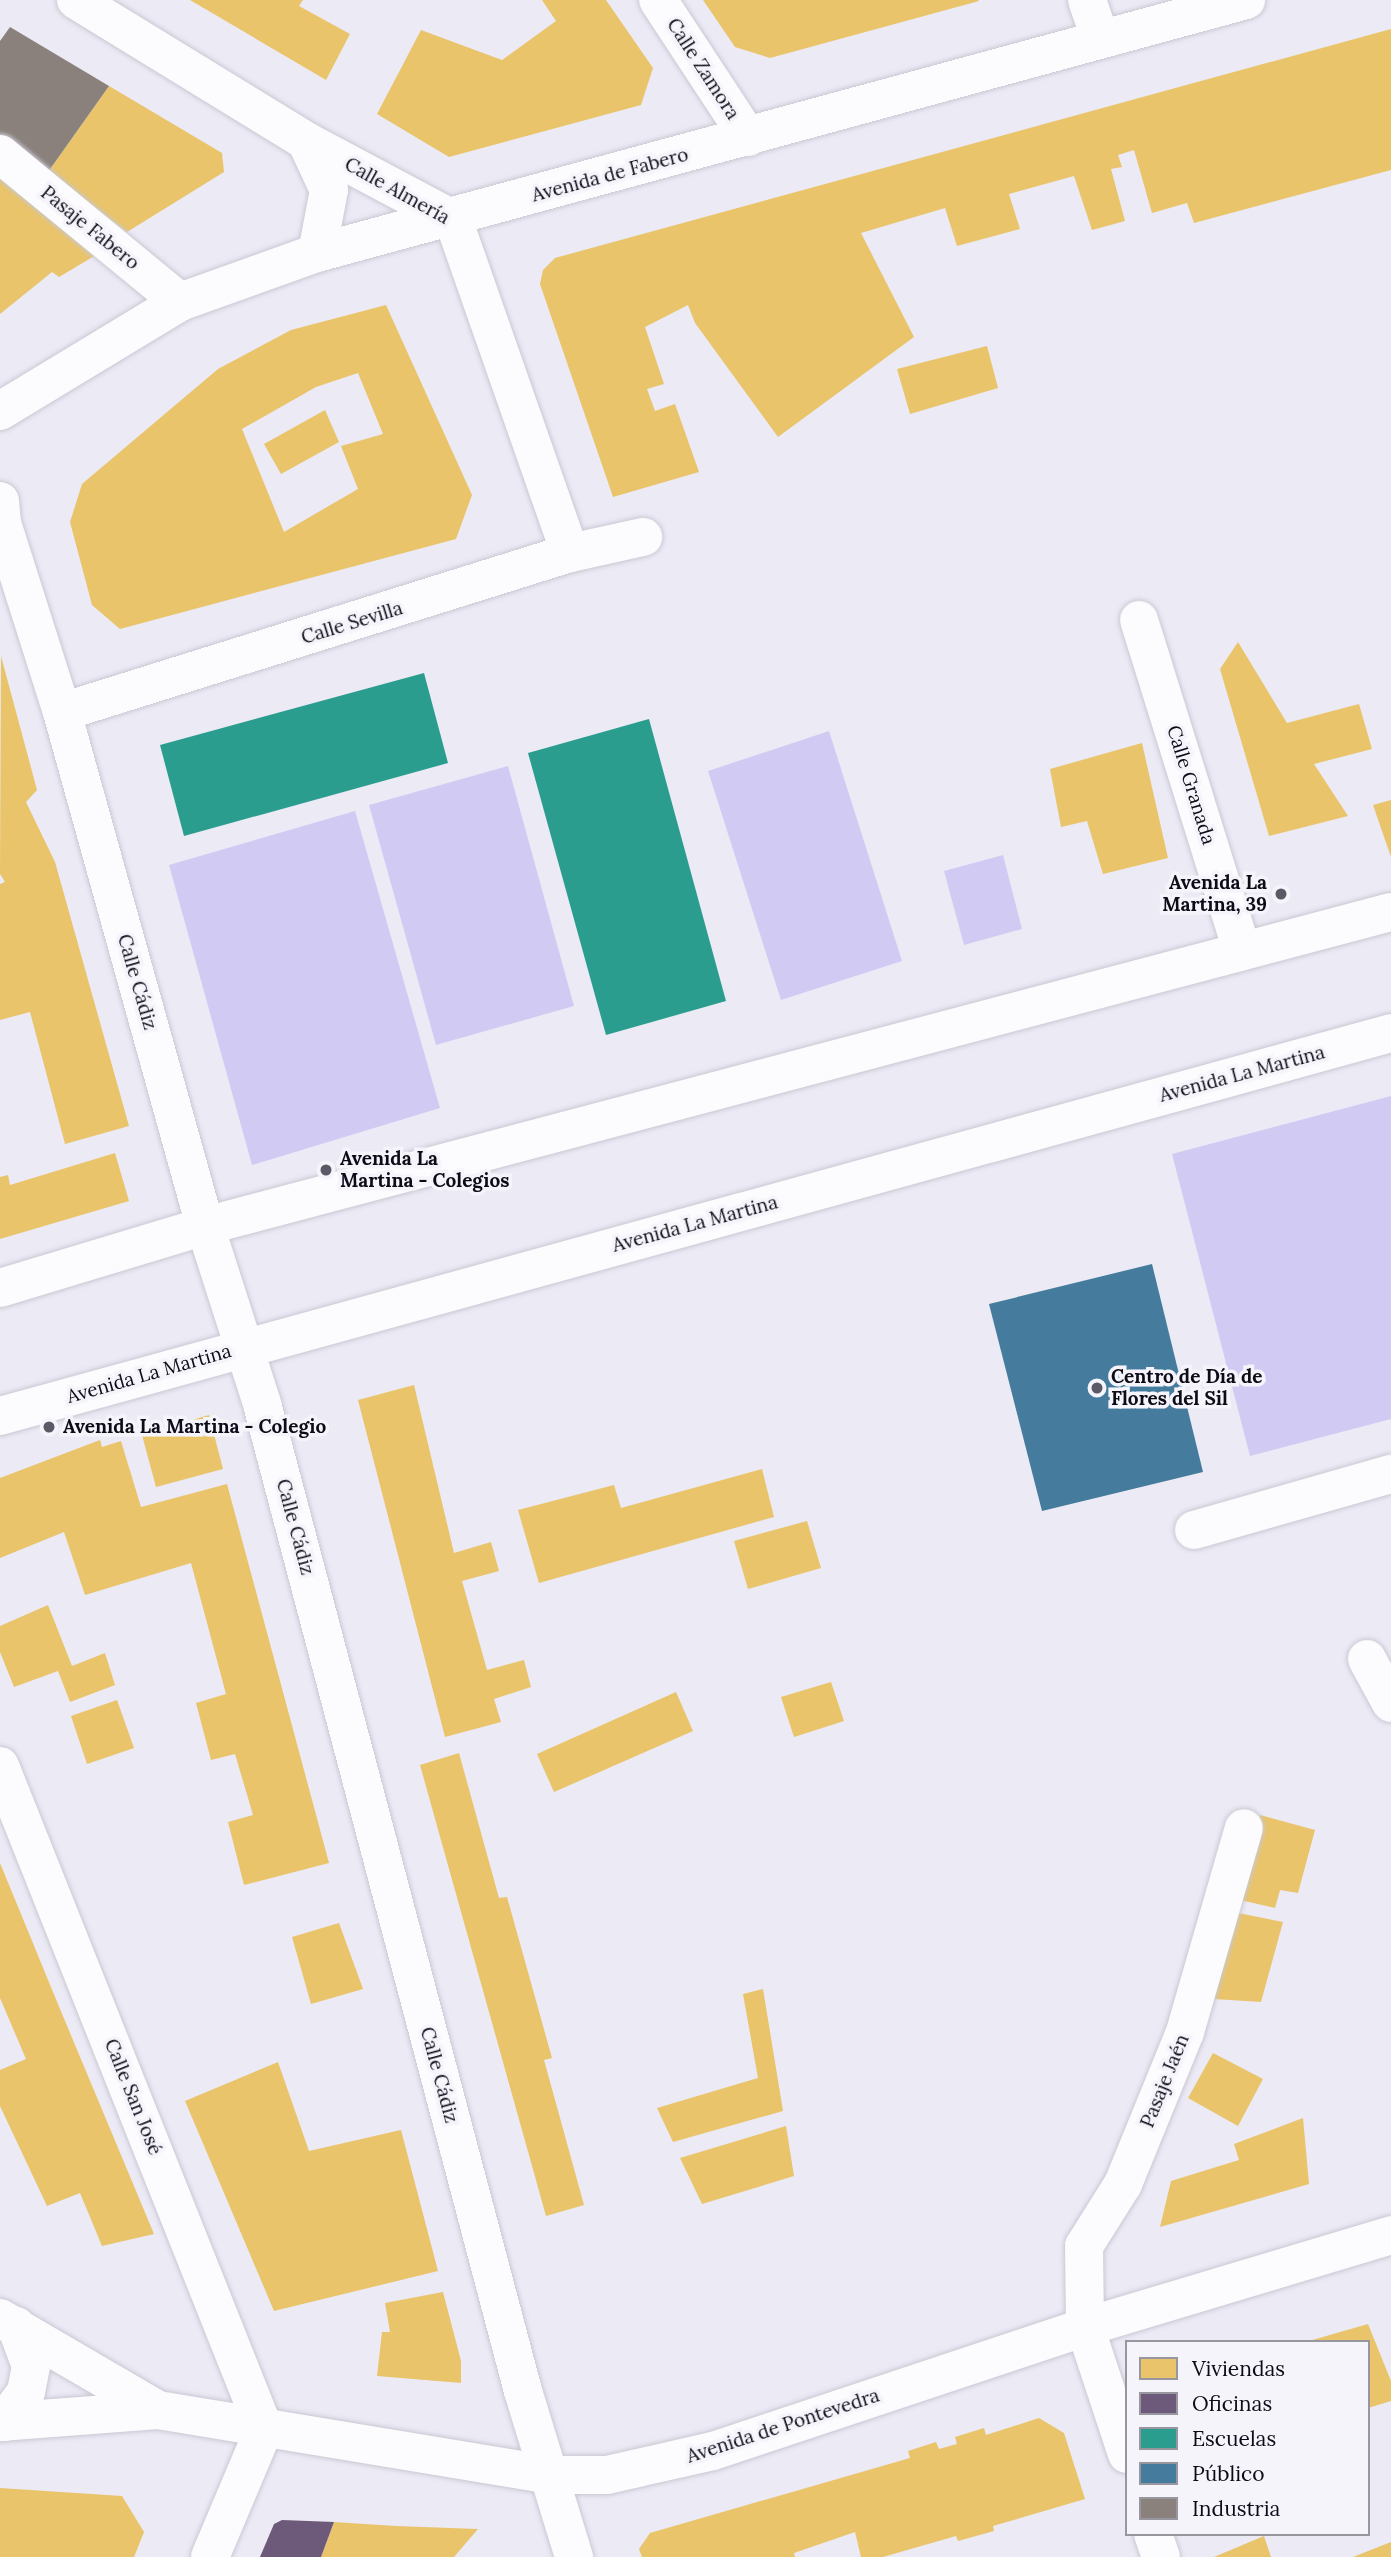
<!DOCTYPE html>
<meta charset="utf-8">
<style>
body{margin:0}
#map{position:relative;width:1391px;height:2557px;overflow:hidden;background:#ebeaf5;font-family:Lora,serif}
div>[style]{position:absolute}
.green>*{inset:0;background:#d1cbf4}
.homes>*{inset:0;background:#e9c46a}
.offices>*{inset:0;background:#6d597a}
.schools>*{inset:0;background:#2a9d8f}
.public>*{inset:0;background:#457b9d}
.industry>*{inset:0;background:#8a817c}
.roads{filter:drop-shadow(0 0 2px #c9c8d3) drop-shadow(0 0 2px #c9c8d3)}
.minor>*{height:38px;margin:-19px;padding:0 19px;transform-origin:19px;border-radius:19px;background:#fcfcfe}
.dots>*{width:19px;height:19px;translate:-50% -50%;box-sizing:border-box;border:4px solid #f5f4fb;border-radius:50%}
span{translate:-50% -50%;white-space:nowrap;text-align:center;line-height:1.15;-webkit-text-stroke:7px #f5f4fb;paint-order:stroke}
.street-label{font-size:19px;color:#0d0b17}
.poi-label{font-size:19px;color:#0d0b17;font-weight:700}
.right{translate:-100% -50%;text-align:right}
.left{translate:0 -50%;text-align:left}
.legend{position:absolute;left:1125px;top:2340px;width:245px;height:196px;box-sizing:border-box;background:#f5f4fb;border:2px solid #9897a0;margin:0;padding:9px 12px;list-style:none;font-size:21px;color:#0d0b17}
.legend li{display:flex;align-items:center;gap:14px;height:35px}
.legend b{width:35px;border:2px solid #9897a0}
</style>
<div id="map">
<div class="green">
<i style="clip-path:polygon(829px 731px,902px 961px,781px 1000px,708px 771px)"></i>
<i style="clip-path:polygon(508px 766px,574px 1006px,436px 1045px,369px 805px)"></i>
<i style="clip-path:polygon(355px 811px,440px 1108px,252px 1165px,169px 865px)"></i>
<i style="clip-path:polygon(1003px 855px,1022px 929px,964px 945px,944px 871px)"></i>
<i style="clip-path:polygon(1391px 1096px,1391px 1419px,1250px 1456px,1172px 1154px)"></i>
</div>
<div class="homes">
<i style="clip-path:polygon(190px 0,303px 0,299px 6px,350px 34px,326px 80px)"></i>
<i style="clip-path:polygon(542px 0,606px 0,653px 68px,641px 105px,449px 157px,377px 114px,421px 30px,502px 60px,556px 21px)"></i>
<i style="clip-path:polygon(703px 0,978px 0,979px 1px,770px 58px,735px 47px)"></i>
<i style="clip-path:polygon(1391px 29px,1391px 170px,1194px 223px,1187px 203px,1152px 213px,1134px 150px,1118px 155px,1122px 167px,1111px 169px,1125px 221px,1092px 230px,1074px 176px,1009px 194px,1020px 229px,957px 246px,945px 208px,861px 233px,914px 337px,778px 437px,695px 323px,688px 305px,645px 327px,664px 384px,647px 389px,655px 411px,675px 404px,699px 472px,613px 497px,540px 284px,543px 270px,555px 258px)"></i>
<i style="clip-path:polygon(109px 86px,222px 153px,224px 172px,127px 232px,48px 172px)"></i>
<i style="clip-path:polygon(0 178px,101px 252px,59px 277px,52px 272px,0 314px)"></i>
<i style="clip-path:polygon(evenodd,386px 305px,472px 495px,456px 539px,120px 629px,92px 605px,70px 522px,82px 484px,218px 369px,291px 330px,386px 305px,358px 373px,383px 434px,341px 446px,358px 489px,284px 532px,242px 429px,316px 387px,358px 373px)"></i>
<i style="clip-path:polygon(987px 346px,998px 388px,910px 414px,897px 369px)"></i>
<i style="clip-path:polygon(325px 410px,339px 442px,281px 474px,264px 444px)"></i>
<i style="clip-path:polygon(1238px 642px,1287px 723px,1359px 704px,1372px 749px,1314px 764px,1348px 816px,1269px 836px,1220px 669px)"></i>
<i style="clip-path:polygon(1px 656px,37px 790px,26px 802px,55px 862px,129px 1126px,65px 1144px,30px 1012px,0 1020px,0 884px,5px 882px,0 874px)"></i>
<i style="clip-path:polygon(1142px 743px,1168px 858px,1103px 874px,1087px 821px,1061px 827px,1050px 769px)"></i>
<i style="clip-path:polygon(1391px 800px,1391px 857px,1373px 805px)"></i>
<i style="clip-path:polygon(115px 1153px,129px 1201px,0 1239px,0 1177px,8px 1175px,10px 1185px)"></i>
<i style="clip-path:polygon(414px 1385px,454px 1553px,491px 1542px,499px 1571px,462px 1581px,487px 1670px,524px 1660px,531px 1687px,494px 1699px,501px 1722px,445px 1737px,358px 1400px)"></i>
<i style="clip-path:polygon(209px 1415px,223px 1469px,156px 1487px,142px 1435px)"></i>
<i style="clip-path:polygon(100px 1440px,102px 1447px,121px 1441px,141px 1507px,227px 1484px,329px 1863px,244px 1885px,228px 1822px,253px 1815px,235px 1754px,211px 1760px,196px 1703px,226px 1694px,191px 1563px,85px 1595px,64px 1532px,0 1558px,0 1478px)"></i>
<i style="clip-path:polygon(762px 1469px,774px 1517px,539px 1583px,518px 1510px,614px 1485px,621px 1508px)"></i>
<i style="clip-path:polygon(807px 1521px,821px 1568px,748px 1589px,734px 1541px)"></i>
<i style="clip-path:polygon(48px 1605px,72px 1666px,105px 1653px,115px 1685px,70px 1702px,58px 1671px,14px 1687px,0 1652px,0 1626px)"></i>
<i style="clip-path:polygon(831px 1682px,844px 1721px,794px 1737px,781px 1697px)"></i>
<i style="clip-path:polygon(676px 1692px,693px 1731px,554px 1792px,537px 1754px)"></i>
<i style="clip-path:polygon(117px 1700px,134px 1748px,87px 1764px,71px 1716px)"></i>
<i style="clip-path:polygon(459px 1753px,499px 1898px,507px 1897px,552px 2058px,544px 2060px,584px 2205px,546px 2216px,420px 1765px)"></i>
<i style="clip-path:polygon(1260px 1815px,1315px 1830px,1298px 1893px,1280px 1890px,1275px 1908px,1240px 1900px)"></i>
<i style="clip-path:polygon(0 1863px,60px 2009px,154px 2234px,102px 2246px,80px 2193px,47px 2206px,0 2106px,0 2070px,26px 2059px,0 1998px)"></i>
<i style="clip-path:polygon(1233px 1912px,1283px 1922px,1261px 2002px,1214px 1999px)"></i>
<i style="clip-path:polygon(339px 1923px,363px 1989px,311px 2004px,292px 1937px)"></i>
<i style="clip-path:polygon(763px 1989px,783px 2111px,673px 2142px,657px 2108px,758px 2078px,743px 1994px)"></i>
<i style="clip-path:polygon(1213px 2053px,1263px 2079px,1238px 2126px,1188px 2098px)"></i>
<i style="clip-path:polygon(278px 2062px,309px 2151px,401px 2130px,438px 2271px,274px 2311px,185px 2101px)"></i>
<i style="clip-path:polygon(1303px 2118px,1309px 2184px,1160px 2227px,1171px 2181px,1239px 2160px,1234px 2144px)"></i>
<i style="clip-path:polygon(786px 2126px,794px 2176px,702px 2204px,680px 2158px)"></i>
<i style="clip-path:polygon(443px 2292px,461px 2361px,461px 2383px,377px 2376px,382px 2332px,390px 2332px,385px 2303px)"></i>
<i style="clip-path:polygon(1368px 2324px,1391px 2381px,1391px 2401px,1368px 2408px,1368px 2342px,1309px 2341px)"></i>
<i style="clip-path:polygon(1039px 2418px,1064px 2433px,1085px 2499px,993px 2526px,994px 2531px,958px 2541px,956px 2536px,883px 2557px,861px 2557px,855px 2532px,794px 2553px,795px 2557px,642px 2557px,639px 2549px,650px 2533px,910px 2458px,908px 2451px,936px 2442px,939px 2449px,957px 2444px,955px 2437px,984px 2428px,986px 2435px)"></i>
<i style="clip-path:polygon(0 2488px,122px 2496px,144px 2532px,134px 2557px,0 2557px)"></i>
<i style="clip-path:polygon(334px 2522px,396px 2526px,478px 2529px,454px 2557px,321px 2557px)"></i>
<i style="clip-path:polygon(1264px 2536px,1271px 2557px,1214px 2557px)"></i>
<i style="clip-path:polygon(1391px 2542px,1391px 2557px,1353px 2557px)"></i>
</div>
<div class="offices">
<i style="clip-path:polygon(282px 2520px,334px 2522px,321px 2557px,260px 2557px,274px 2524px)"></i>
</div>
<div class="schools">
<i style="clip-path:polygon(424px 673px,448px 763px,184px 836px,160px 745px)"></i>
<i style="clip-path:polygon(649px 719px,726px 1001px,606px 1035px,528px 753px)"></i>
</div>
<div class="public">
<i style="clip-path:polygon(1152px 1264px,1203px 1472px,1042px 1511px,989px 1304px)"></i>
</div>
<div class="industry">
<i style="clip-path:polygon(10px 27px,109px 86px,48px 172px,0 137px,0 41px)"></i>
</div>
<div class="roads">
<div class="minor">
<i style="left:76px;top:0;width:270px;rotate:31.5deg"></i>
<i style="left:306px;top:141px;width:166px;rotate:28deg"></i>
<i style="left:453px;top:219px;width:354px;rotate:70.7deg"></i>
<i style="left:658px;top:0;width:164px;rotate:56.7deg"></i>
<i style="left:1087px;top:0;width:39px;rotate:71deg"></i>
<i style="left:306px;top:141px;width:54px;rotate:64.9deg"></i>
<i style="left:329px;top:190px;width:64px;rotate:100.8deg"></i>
<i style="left:0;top:154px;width:233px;rotate:39.4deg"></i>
<i style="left:0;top:411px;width:210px;rotate:-31.2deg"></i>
<i style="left:180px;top:302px;width:145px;rotate:-19.7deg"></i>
<i style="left:317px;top:253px;width:963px;rotate:-15.23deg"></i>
<i style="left:0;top:501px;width:22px;rotate:85deg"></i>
<i style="left:2px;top:523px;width:198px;rotate:72.4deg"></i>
<i style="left:62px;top:712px;width:534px;rotate:74.45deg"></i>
<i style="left:205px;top:1226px;width:187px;rotate:72.2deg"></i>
<i style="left:262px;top:1404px;width:1021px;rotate:75.19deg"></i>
<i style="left:523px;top:2391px;width:174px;rotate:72.9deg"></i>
<i style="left:1139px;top:620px;width:347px;rotate:72.7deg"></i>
<i style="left:62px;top:712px;width:532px;rotate:-17.38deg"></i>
<i style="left:570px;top:553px;width:75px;rotate:-12.4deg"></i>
<i style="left:0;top:1288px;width:214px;rotate:-16.8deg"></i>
<i style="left:205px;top:1226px;width:1227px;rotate:-14.83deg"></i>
<i style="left:0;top:1416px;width:1443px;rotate:-15.39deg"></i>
<i style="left:1194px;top:1530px;width:205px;rotate:-15.9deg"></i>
<i style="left:1367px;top:1659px;width:50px;rotate:61.4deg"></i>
<i style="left:0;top:1766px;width:714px;rotate:68.29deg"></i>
<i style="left:0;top:2318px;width:183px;rotate:30.2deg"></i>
<i style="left:0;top:2422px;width:158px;rotate:-4.3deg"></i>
<i style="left:158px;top:2410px;width:397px;rotate:9.4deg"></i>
<i style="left:550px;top:2475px;width:57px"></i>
<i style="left:607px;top:2475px;width:109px;rotate:-12.8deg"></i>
<i style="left:713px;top:2451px;width:392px;rotate:-18.4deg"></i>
<i style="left:1085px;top:2327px;width:320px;rotate:-16.7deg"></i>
<i style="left:4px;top:2422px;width:37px;rotate:-54deg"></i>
<i style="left:26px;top:2392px;width:26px;rotate:-79deg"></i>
<i style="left:31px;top:2366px;width:43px;rotate:-110.6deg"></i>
<i style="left:1127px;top:2454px;width:134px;rotate:-108.3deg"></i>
<i style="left:1085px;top:2327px;width:81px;rotate:-90.7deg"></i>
<i style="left:1084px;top:2246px;width:73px;rotate:-57.8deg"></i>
<i style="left:1123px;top:2184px;width:164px;rotate:-67.8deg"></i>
<i style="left:1185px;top:2032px;width:212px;rotate:-73.9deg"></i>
<i style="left:1153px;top:2534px;width:24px;rotate:71deg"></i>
<i style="left:210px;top:2557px;width:139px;rotate:-67.1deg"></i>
</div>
</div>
<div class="dots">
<i style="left:1281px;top:894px;background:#5b5965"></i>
<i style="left:326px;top:1170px;background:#5b5965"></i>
<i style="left:1097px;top:1388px;background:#5b5965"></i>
<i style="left:49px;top:1427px;background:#5b5965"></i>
</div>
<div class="street-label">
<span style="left:703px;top:69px;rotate:57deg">Calle Zamora</span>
<span style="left:610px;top:175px;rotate:-15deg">Avenida de Fabero</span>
<span style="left:397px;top:191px;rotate:29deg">Calle Almería</span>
<span style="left:90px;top:228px;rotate:39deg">Pasaje Fabero</span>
<span style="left:352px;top:623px;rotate:-17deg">Calle Sevilla</span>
<span style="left:1191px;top:785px;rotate:73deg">Calle Granada</span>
<span style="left:137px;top:982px;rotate:74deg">Calle Cádiz</span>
<span style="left:1242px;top:1074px;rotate:-15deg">Avenida La Martina</span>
<span style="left:695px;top:1224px;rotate:-15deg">Avenida La Martina</span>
<span style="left:149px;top:1374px;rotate:-16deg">Avenida La Martina</span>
<span style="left:295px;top:1527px;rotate:75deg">Calle Cádiz</span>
<span style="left:439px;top:2075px;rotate:75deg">Calle Cádiz</span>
<span style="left:1165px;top:2081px;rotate:-68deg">Pasaje Jaén</span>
<span style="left:133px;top:2097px;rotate:68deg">Calle San José</span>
<span style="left:783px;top:2426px;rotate:-18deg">Avenida de Pontevedra</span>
</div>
<div class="poi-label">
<span class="right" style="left:1267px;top:894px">Avenida La<br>Martina, 39</span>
<span class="left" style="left:340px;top:1170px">Avenida La<br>Martina - Colegios</span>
<span class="left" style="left:1111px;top:1388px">Centro de Día de<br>Flores del Sil</span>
<span class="left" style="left:63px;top:1427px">Avenida La Martina - Colegio</span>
</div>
<ul class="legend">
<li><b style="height:19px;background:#e9c46a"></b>Viviendas</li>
<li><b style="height:19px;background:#6d597a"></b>Oficinas</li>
<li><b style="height:19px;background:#2a9d8f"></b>Escuelas</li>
<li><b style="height:19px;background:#457b9d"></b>Público</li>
<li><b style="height:19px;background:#8a817c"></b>Industria</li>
</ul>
</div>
